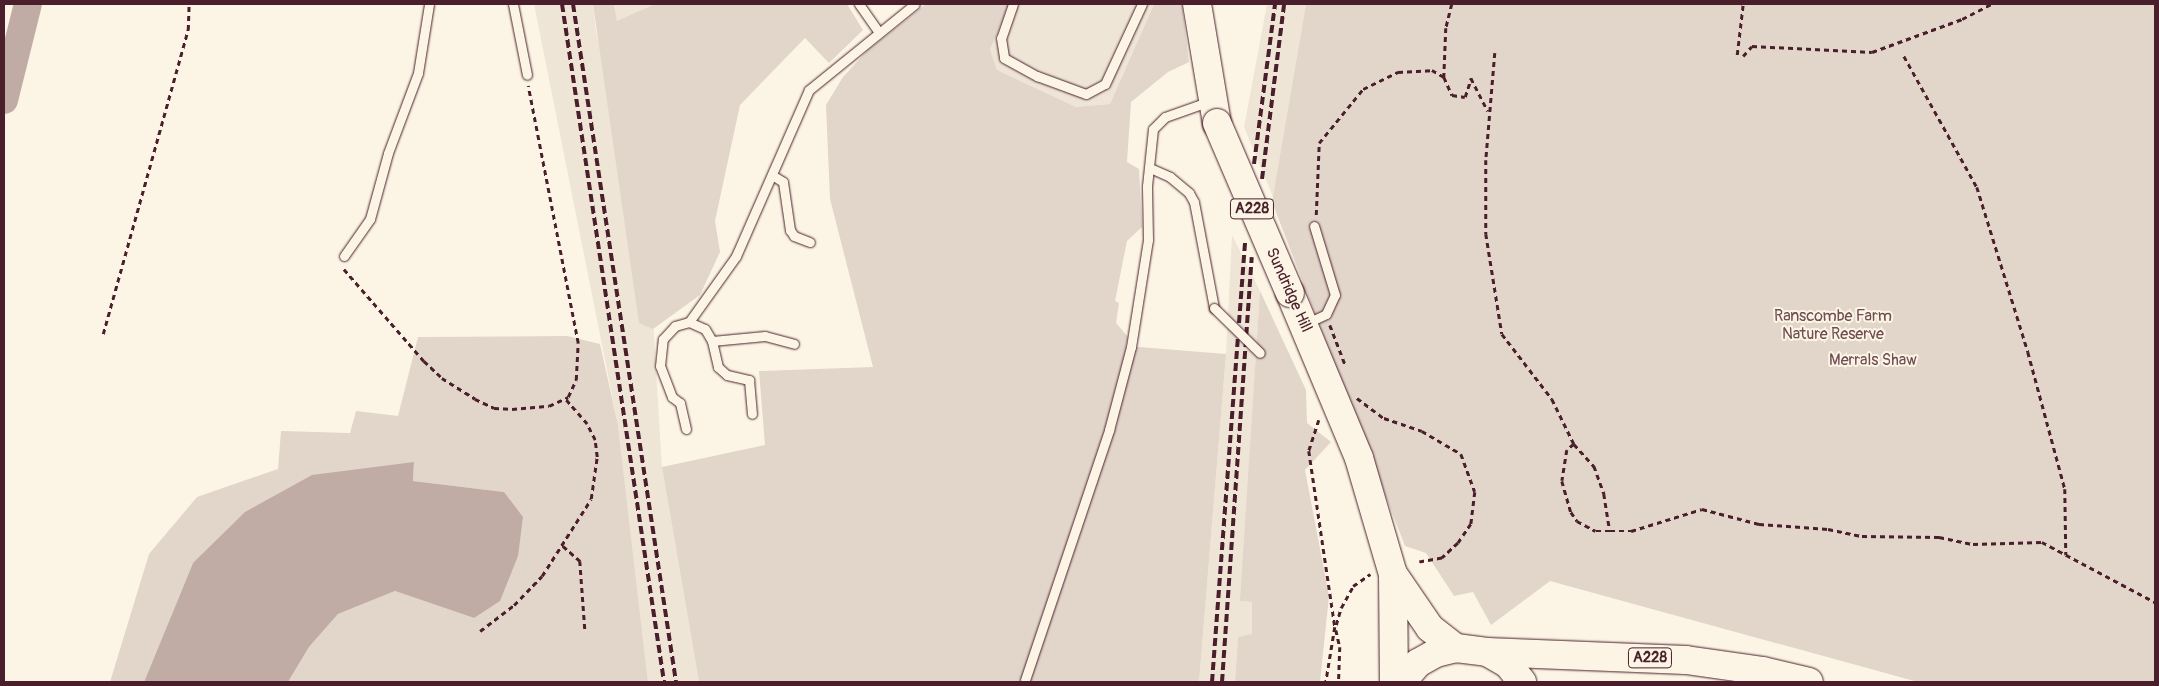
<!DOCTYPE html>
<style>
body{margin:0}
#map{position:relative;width:2159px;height:686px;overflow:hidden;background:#fcf5e5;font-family:Pangolin,sans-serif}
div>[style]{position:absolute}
.built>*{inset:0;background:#eee5d7}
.green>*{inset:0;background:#e2d5ca}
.water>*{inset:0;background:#c0aca5}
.river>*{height:28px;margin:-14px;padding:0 14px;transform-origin:14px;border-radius:14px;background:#c0aca5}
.path>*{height:2.5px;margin-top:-1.25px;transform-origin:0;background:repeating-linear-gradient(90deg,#4a1f2b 0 5px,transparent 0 9px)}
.roads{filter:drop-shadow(0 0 1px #4a1f2b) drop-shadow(0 0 1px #4a1f2b)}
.lane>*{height:9px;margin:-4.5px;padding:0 4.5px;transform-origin:4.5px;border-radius:4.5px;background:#fcf5e5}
.highway>*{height:28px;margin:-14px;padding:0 14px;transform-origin:14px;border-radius:14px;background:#fcf5e5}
.rail>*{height:4px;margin-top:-2px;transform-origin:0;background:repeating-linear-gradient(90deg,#4a1f2b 0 8px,transparent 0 12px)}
.bridges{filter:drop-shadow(0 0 1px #4a1f2b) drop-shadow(0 0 1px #4a1f2b)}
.lane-bridge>*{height:9px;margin:-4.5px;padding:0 4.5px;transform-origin:4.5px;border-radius:4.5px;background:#fcf5e5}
.highway-bridge>*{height:28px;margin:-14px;padding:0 14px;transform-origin:14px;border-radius:14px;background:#fcf5e5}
span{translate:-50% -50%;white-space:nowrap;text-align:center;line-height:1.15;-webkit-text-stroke:4px #fcf5e5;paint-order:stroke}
.shield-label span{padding:1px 4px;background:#fcf5e5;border:1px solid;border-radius:4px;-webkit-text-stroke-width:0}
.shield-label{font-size:15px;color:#4a1f2b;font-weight:700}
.street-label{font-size:16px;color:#4a1f2b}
.park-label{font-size:16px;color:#704c53}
.frame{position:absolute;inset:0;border:5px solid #4a1f2b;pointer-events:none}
</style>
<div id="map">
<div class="built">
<i style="clip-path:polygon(534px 4px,593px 4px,596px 31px,651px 287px,662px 467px,699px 682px,648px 682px,618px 425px)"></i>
<i style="clip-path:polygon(614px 4px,655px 4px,617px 22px)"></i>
<i style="clip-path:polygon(1011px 4px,1154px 4px,1110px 104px,1076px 107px,997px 70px,990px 49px)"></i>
<i style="clip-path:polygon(1267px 4px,1306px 4px,1273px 197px,1244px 127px)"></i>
<i style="clip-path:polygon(1232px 235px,1260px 291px,1241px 601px,1252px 602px,1252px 635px,1238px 637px,1235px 682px,1199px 682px,1226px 354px)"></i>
</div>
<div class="green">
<i style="clip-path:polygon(593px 4px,614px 4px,617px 21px,655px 4px,847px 4px,863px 30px,829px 63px,805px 38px,740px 105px,715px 221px,720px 252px,700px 295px,653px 329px,639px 323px)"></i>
<i style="clip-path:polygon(926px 4px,1011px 4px,990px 49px,997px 70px,1076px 107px,1110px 104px,1154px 4px,1182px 4px,1189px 62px,1168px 72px,1131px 102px,1127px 162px,1139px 169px,1142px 227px,1127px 241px,1115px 301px,1119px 303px,1116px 323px,1128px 337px,1126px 346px,1226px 354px,1199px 682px,699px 682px,662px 467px,765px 445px,759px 371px,873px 367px,830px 199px,826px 105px,843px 77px,868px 50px)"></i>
<i style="clip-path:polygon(1306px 4px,2155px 4px,2155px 682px,1918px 682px,1550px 581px,1491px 625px,1473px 592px,1454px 596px,1426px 553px,1405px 546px,1272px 202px)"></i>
<i style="clip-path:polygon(1260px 291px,1306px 390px,1307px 423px,1331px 442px,1305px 470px,1329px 596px,1320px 682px,1235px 682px,1238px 637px,1252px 634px,1252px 602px,1240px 601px)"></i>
<i style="clip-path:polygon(567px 336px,600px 344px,618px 425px,648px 682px,288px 682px,309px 647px,338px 614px,395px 591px,474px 618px,504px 492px,413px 481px,414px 462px,193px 563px,144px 682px,110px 682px,149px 554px,197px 497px,278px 469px,281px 431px,350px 433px,356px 411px,398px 416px,418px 337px)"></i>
</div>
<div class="water">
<i style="clip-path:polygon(414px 462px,413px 481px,504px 492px,523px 517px,518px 556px,500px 601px,474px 618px,395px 591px,338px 614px,309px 647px,288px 682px,144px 682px,193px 563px,245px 512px,312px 475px)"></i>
</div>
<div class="river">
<i style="left:4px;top:100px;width:99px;rotate:-76deg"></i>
</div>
<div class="path">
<i style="left:1452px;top:4px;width:25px;rotate:104deg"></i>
<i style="left:1446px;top:28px;width:49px;rotate:92.3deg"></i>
<i style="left:1444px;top:77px;width:20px;rotate:66deg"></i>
<i style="left:1452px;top:95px;width:13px;rotate:9deg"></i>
<i style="left:1465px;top:97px;width:20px;rotate:-72deg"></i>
<i style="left:1471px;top:78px;width:37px;rotate:63deg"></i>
<i style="left:1495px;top:53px;width:107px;rotate:94.8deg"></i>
<i style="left:1486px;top:160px;width:74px;rotate:90deg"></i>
<i style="left:1486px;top:234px;width:101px;rotate:80.9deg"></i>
<i style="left:1502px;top:334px;width:82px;rotate:52.4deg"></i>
<i style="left:1552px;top:399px;width:50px;rotate:63.9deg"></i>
<i style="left:1574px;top:444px;width:30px;rotate:48deg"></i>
<i style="left:1594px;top:466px;width:30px;rotate:70deg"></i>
<i style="left:1604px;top:494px;width:37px;rotate:81deg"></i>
<i style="left:1610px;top:531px;width:21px"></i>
<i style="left:1631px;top:531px;width:74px;rotate:-17.2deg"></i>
<i style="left:1702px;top:509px;width:59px;rotate:14.7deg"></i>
<i style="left:1759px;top:524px;width:69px;rotate:4.1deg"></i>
<i style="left:1828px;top:529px;width:35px;rotate:12deg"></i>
<i style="left:1862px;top:536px;width:77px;rotate:0.7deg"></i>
<i style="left:1939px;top:537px;width:35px;rotate:12deg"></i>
<i style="left:1973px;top:544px;width:69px;rotate:-1.7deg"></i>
<i style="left:2042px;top:542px;width:128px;rotate:28deg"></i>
<i style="left:1737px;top:55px;width:51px;rotate:-83.3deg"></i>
<i style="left:1743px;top:56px;width:13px;rotate:-48deg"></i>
<i style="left:1752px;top:46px;width:120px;rotate:2.9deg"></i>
<i style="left:1872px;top:52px;width:96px;rotate:-20.1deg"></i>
<i style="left:1962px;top:19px;width:34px;rotate:-27deg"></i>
<i style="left:1904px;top:56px;width:150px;rotate:60.9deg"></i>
<i style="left:1977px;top:187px;width:173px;rotate:72.8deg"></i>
<i style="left:2028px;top:352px;width:142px;rotate:74.9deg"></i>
<i style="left:2065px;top:489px;width:66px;rotate:89.1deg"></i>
<i style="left:1316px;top:215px;width:72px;rotate:-87.6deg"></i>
<i style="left:1319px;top:143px;width:70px;rotate:-50.8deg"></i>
<i style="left:1363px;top:89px;width:39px;rotate:-26deg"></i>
<i style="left:1398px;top:72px;width:34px;rotate:-3deg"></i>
<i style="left:1432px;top:70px;width:14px;rotate:30deg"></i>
<i style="left:344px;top:269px;width:122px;rotate:49deg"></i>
<i style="left:424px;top:361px;width:25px;rotate:43deg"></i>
<i style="left:442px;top:378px;width:39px;rotate:32deg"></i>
<i style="left:475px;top:399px;width:21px;rotate:25deg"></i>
<i style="left:494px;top:408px;width:18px;rotate:3deg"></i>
<i style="left:512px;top:409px;width:37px;rotate:-5deg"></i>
<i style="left:549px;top:406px;width:21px;rotate:-25deg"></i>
<i style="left:568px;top:397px;width:19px;rotate:-65deg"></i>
<i style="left:576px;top:380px;width:37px;rotate:-87deg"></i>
<i style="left:578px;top:343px;width:262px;rotate:-101deg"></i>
<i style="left:1330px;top:325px;width:42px;rotate:69deg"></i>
<i style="left:103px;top:334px;width:316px;rotate:-74.4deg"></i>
<i style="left:188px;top:30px;width:26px;rotate:-88deg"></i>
<i style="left:1357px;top:398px;width:34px;rotate:37deg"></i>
<i style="left:1384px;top:418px;width:40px;rotate:18.9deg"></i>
<i style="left:1422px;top:431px;width:45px;rotate:30.5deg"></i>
<i style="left:1461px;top:454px;width:40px;rotate:69.8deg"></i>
<i style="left:1475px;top:492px;width:32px;rotate:97deg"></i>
<i style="left:1471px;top:524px;width:23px;rotate:124deg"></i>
<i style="left:1458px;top:543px;width:22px;rotate:137deg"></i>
<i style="left:1442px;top:558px;width:23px;rotate:170deg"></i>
<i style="left:1319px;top:420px;width:33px;rotate:108deg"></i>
<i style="left:1309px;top:451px;width:178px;rotate:81.6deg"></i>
<i style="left:1335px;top:627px;width:56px;rotate:99.3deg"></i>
<i style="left:1574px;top:444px;width:9px;rotate:139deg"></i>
<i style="left:1567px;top:450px;width:31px;rotate:99deg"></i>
<i style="left:1562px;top:481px;width:32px;rotate:74deg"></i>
<i style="left:1571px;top:512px;width:11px;rotate:56deg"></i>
<i style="left:1577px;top:521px;width:21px;rotate:28deg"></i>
<i style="left:1596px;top:531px;width:14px"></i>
<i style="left:563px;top:546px;width:23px;rotate:41deg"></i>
<i style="left:580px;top:561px;width:68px;rotate:85.8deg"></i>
<i style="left:1336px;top:625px;width:18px;rotate:-74deg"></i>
<i style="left:1341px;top:608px;width:25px;rotate:-61deg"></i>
<i style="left:1353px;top:586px;width:21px;rotate:-35deg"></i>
<i style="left:1336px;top:630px;width:17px;rotate:77deg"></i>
<i style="left:1340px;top:647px;width:35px;rotate:92deg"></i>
<i style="left:480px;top:631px;width:43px;rotate:-37.4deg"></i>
<i style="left:514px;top:605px;width:40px;rotate:-46deg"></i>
<i style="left:542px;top:576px;width:91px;rotate:-57.5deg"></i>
<i style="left:591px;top:499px;width:42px;rotate:-81.9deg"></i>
<i style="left:597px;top:457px;width:17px;rotate:-97deg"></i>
<i style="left:595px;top:440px;width:18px;rotate:-117deg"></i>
<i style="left:587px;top:424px;width:33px;rotate:-131deg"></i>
</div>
<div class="roads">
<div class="lane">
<i style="left:513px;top:4px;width:72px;rotate:78.8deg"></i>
<i style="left:859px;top:4px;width:33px;rotate:55deg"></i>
<i style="left:1013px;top:4px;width:36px;rotate:109deg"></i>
<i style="left:1001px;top:38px;width:20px;rotate:81deg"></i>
<i style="left:1004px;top:58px;width:38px;rotate:29deg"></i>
<i style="left:1037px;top:76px;width:52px;rotate:20.2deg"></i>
<i style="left:1086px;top:94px;width:21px;rotate:-28deg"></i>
<i style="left:1105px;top:84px;width:88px;rotate:-65.2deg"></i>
<i style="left:1150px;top:168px;width:22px;rotate:24deg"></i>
<i style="left:1170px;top:177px;width:25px;rotate:40deg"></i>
<i style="left:1189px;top:193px;width:10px;rotate:61deg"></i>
<i style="left:1194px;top:202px;width:108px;rotate:79.3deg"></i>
<i style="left:772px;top:175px;width:13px;rotate:32deg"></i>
<i style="left:783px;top:182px;width:49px;rotate:81.7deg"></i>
<i style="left:790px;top:230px;width:7px;rotate:56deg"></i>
<i style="left:794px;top:236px;width:17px;rotate:21deg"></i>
<i style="left:344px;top:256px;width:45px;rotate:-54.9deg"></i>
<i style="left:370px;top:219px;width:68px;rotate:-74.7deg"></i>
<i style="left:388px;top:153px;width:85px;rotate:-69.4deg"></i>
<i style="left:418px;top:73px;width:70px;rotate:-80.9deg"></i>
<i style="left:689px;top:322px;width:17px;rotate:24deg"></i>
<i style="left:705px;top:329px;width:14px;rotate:60deg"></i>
<i style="left:712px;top:341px;width:27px;rotate:77deg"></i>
<i style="left:718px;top:367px;width:12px;rotate:42deg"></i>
<i style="left:727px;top:375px;width:23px;rotate:13deg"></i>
<i style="left:749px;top:380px;width:34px;rotate:85deg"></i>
<i style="left:1305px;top:324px;width:23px;rotate:-25deg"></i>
<i style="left:1326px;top:314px;width:21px;rotate:-65deg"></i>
<i style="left:1335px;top:295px;width:72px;rotate:-106.9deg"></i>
<i style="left:712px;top:341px;width:53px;rotate:-5.4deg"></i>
<i style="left:765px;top:336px;width:30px;rotate:15deg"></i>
<i style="left:686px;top:429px;width:27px;rotate:-103deg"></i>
<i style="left:680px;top:403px;width:10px;rotate:-143deg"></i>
<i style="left:672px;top:397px;width:33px;rotate:-111deg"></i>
<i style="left:660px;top:366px;width:27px;rotate:-84deg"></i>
<i style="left:663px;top:339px;width:18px;rotate:-47deg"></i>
<i style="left:675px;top:326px;width:15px;rotate:-16deg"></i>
<i style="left:689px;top:322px;width:81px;rotate:-54.5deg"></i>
<i style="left:736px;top:256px;width:181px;rotate:-66.3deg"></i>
<i style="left:809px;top:90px;width:136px;rotate:-39.1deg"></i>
<i style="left:1025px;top:680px;width:264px;rotate:-71.4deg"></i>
<i style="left:1109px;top:430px;width:86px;rotate:-75.2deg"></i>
<i style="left:1131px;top:347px;width:108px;rotate:-81deg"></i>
<i style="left:1148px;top:240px;width:54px;rotate:-91.1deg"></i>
<i style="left:1147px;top:186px;width:57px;rotate:-84deg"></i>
<i style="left:1153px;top:129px;width:17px;rotate:-45deg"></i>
<i style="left:1165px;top:117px;width:48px;rotate:-19.6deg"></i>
</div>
<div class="highway">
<i style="left:1197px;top:4px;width:121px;rotate:80.5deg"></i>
<i style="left:1290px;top:293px;width:179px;rotate:67.3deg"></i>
<i style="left:1359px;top:458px;width:121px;rotate:73.7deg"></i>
<i style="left:1393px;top:574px;width:65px;rotate:55.6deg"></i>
<i style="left:1430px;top:628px;width:33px;rotate:38deg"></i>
<i style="left:1393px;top:574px;width:108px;rotate:89.5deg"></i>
<i style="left:1487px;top:652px;width:199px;rotate:2.3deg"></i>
<i style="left:1686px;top:660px;width:78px;rotate:8.1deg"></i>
<i style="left:1763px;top:671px;width:47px;rotate:13.4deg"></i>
<i style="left:1402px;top:682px;width:25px;rotate:-50deg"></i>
<i style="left:1418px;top:663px;width:21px;rotate:-29deg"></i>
<i style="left:1436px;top:653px;width:21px;rotate:-14deg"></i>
<i style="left:1456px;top:648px;width:31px;rotate:7deg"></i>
<i style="left:1487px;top:652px;width:24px;rotate:30deg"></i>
<i style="left:1508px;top:664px;width:23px;rotate:52deg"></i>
</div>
</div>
<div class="rail">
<i style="left:562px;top:4px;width:686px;rotate:81.44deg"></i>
<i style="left:573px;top:4px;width:686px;rotate:81.36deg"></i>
<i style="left:1254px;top:164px;width:161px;rotate:-82.5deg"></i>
<i style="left:1262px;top:179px;width:176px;rotate:-82.8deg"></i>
<i style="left:1212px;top:682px;width:443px;rotate:-85.7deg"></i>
<i style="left:1222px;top:682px;width:426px;rotate:-86deg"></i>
</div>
<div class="bridges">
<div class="lane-bridge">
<i style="left:1214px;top:308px;width:64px;rotate:44.4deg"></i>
</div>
<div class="highway-bridge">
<i style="left:1217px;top:123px;width:185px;rotate:66.8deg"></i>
</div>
</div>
<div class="shield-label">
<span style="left:1252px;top:209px">A228</span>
<span style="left:1650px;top:658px">A228</span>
</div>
<div class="street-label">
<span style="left:1289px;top:290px;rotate:66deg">Sundridge Hill</span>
</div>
<div class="park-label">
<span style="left:1833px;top:325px">Ranscombe Farm<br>Nature Reserve</span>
<span style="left:1873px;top:360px">Merrals Shaw</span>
</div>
<div class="frame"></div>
</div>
